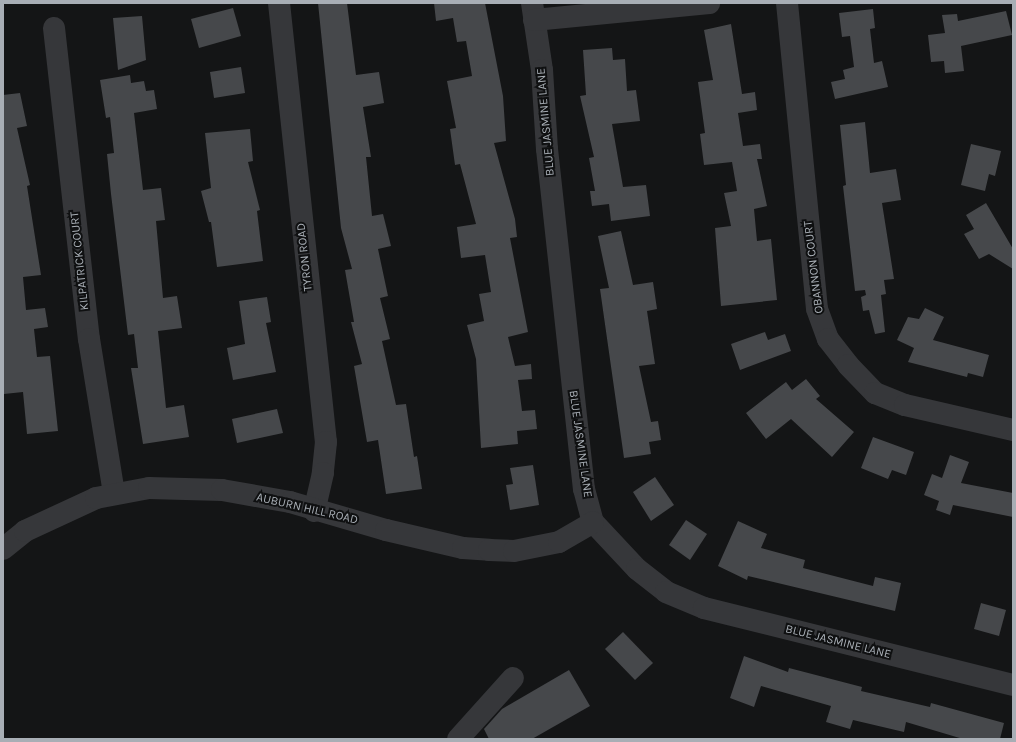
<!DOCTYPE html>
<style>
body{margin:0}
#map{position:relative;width:1016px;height:742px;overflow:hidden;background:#141516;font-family:Karla,sans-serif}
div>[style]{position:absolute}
.building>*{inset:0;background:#46484b}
.minor>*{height:22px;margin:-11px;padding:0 11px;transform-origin:11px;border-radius:11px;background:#36373a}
span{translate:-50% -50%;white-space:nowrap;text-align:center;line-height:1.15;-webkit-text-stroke:4px #0f1011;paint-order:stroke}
.street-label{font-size:12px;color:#a8aeb5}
.frame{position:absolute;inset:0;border:4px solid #a8aeb5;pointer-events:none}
</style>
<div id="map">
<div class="building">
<i style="clip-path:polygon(318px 3px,347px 3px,356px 75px,379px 72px,384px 103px,363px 107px,371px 157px,366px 157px,372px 216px,383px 214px,391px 246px,378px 249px,388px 296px,380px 298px,390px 339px,382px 341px,396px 405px,406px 404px,414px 457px,417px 456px,422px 489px,386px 494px,378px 440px,367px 442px,354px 366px,362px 364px,351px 322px,354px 322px,345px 270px,352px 269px,341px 228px)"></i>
<i style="clip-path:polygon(434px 3px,485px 3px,503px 96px,506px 141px,494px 143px,515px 219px,517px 237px,510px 238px,528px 332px,508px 337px,515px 366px,531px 364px,532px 379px,518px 380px,522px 411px,535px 410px,537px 429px,517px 431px,518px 444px,481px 448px,476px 359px,467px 325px,484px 321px,479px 294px,491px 292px,485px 255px,461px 258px,457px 227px,476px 224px,460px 164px,455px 165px,450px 129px,456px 128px,447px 81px,472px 76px,466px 41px,457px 42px,453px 18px,436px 21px)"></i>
<i style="clip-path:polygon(233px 8px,241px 36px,199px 48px,191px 19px)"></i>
<i style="clip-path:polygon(873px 9px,875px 28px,870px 29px,874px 63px,882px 61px,888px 87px,835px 99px,831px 82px,845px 79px,843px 70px,854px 67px,850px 36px,842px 37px,839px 13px)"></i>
<i style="clip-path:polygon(1006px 11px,1012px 35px,961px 46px,964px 71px,945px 73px,944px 61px,931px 62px,928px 35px,945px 33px,942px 15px,957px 14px,958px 21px)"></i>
<i style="clip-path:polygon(142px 16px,146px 60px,118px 70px,113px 18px)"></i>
<i style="clip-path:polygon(731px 24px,742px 94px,755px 92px,757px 110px,738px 113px,743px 146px,760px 144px,762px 159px,757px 159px,767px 206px,754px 209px,757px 241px,771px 239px,777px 300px,721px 306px,715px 228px,731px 226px,724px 193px,737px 191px,732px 162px,704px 165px,700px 134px,705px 133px,698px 82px,713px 80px,704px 30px)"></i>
<i style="clip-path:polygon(612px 48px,613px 60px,625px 59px,627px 91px,636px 90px,640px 121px,612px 124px,623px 187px,646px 185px,650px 216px,611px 221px,609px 204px,592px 206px,590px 191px,595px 191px,589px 158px,594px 157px,580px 96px,586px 95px,583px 50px)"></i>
<i style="clip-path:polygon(241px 67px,245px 93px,214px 98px,210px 72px)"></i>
<i style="clip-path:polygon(130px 75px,131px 83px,144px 81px,146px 91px,154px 90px,157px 109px,134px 113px,143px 190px,161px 188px,165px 220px,156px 221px,163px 298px,177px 296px,182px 328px,158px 331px,166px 408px,184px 405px,189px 437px,143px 444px,131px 368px,138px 368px,134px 334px,128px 335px,111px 194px,107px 154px,114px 153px,110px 117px,106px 118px,100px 80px)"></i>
<i style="clip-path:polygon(20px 93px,27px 126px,17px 128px,30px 185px,27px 186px,41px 275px,23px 277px,26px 310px,45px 308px,48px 327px,34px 329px,37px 357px,50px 356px,58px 431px,27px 434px,23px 392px,4px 394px,3px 384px,3px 95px)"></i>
<i style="clip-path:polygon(865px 122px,870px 173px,896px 169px,901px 200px,882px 203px,894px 279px,884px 280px,886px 294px,881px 295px,885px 332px,875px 334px,869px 310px,863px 311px,861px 297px,866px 295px,865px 290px,855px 291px,843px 186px,846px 185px,840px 125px)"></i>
<i style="clip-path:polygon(250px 129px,253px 161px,248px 162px,260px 210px,257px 211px,263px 261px,217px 267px,211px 222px,209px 222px,201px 191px,211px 188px,205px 133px)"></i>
<i style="clip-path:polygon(971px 144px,1001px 151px,995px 176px,989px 174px,985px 191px,961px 185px)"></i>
<i style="clip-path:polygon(986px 203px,1013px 249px,1013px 269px,989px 254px,979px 259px,964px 234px,974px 229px,966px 215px)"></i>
<i style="clip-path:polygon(621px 231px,633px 285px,653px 282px,657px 309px,647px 311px,655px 364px,639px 366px,651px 422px,658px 421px,661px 440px,649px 442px,651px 454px,624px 458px,600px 289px,609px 288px,598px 236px)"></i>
<i style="clip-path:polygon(267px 297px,271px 322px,266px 323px,276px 372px,233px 380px,227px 348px,245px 344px,239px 301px)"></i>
<i style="clip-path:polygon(925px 308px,944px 317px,933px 340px,989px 355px,983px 377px,968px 373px,967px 377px,908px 362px,914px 348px,897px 340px,908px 317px,919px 319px)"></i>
<i style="clip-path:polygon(765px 332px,768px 340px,785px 334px,791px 351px,740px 370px,731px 344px)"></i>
<i style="clip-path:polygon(806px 379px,820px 396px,816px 399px,854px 432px,832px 457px,791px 419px,766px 439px,746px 413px,786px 382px,792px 390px)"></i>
<i style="clip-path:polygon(277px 409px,283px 433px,237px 443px,232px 419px)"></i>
<i style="clip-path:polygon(873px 437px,914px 452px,906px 475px,892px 470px,888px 479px,861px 468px)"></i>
<i style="clip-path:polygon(950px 455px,969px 462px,961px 483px,1013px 493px,1013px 517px,953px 505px,950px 515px,936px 510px,939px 501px,924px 495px,932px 474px,942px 478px)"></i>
<i style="clip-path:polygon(533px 465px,539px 505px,510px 510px,506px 485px,513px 484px,510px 468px)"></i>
<i style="clip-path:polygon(655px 477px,674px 505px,651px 521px,633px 492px)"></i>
<i style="clip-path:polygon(686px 520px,707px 534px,690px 560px,669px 545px)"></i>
<i style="clip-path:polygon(738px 521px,767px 534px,761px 548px,805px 560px,803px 568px,873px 586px,875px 577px,901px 583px,895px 611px,748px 576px,747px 580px,718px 566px)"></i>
<i style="clip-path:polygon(981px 603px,1006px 610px,999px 636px,974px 629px)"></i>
<i style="clip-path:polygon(623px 632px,653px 663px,635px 680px,605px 649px)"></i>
<i style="clip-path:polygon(744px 656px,788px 672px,789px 668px,862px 687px,861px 691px,930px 707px,931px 703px,1004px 723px,1000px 739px,963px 739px,906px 722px,904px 732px,853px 720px,850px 729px,826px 722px,831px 706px,761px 686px,754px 707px,730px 698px)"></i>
<i style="clip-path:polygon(569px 670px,590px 706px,532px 739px,489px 739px,484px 729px,502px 709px)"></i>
</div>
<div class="minor">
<i style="left:279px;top:3px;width:442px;rotate:83.9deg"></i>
<i style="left:326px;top:442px;width:31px;rotate:96deg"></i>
<i style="left:323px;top:473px;width:39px;rotate:103deg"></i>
<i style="left:532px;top:3px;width:68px;rotate:81.5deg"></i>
<i style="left:542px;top:70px;width:79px;rotate:86.4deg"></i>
<i style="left:547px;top:149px;width:342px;rotate:83.8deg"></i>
<i style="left:584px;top:489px;width:34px;rotate:75deg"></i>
<i style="left:593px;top:522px;width:64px;rotate:46.9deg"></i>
<i style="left:637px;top:569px;width:37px;rotate:38deg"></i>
<i style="left:666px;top:592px;width:41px;rotate:22.8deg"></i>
<i style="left:704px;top:608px;width:318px;rotate:14deg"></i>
<i style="left:787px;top:3px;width:307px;rotate:84.4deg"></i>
<i style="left:817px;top:309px;width:32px;rotate:70deg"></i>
<i style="left:828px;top:339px;width:33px;rotate:52deg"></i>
<i style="left:848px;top:365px;width:39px;rotate:46deg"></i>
<i style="left:875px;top:393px;width:32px;rotate:22deg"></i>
<i style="left:905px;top:405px;width:111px;rotate:13deg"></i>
<i style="left:534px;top:20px;width:176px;rotate:-5.5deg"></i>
<i style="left:54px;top:28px;width:313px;rotate:83.6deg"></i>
<i style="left:89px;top:339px;width:156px;rotate:80.8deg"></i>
<i style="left:3px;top:549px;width:28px;rotate:-39deg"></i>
<i style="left:25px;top:531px;width:78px;rotate:-24.9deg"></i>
<i style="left:96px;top:498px;width:54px;rotate:-10.7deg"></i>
<i style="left:149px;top:488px;width:73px;rotate:1.6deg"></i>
<i style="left:222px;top:490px;width:69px;rotate:10deg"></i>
<i style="left:290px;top:502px;width:100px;rotate:16.3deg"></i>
<i style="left:386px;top:530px;width:79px;rotate:13.2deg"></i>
<i style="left:463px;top:548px;width:26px;rotate:4deg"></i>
<i style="left:489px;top:550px;width:25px;rotate:2deg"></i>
<i style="left:514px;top:551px;width:46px;rotate:-11.3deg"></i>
<i style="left:559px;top:542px;width:39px;rotate:-30deg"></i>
<i style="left:458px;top:739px;width:82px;rotate:-48deg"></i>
</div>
<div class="street-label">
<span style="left:546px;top:122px;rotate:-95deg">BLUE JASMINE LANE</span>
<span style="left:305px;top:257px;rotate:-96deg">TYRON ROAD</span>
<span style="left:80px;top:261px;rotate:-96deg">KILPATRICK COURT</span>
<span style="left:814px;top:267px;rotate:-97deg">OBANNON COURT</span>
<span style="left:580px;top:444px;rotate:82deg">BLUE JASMINE LANE</span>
<span style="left:307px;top:509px;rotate:13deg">AUBURN HILL ROAD</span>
<span style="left:838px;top:642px;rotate:14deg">BLUE JASMINE LANE</span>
</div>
<div class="frame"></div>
</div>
